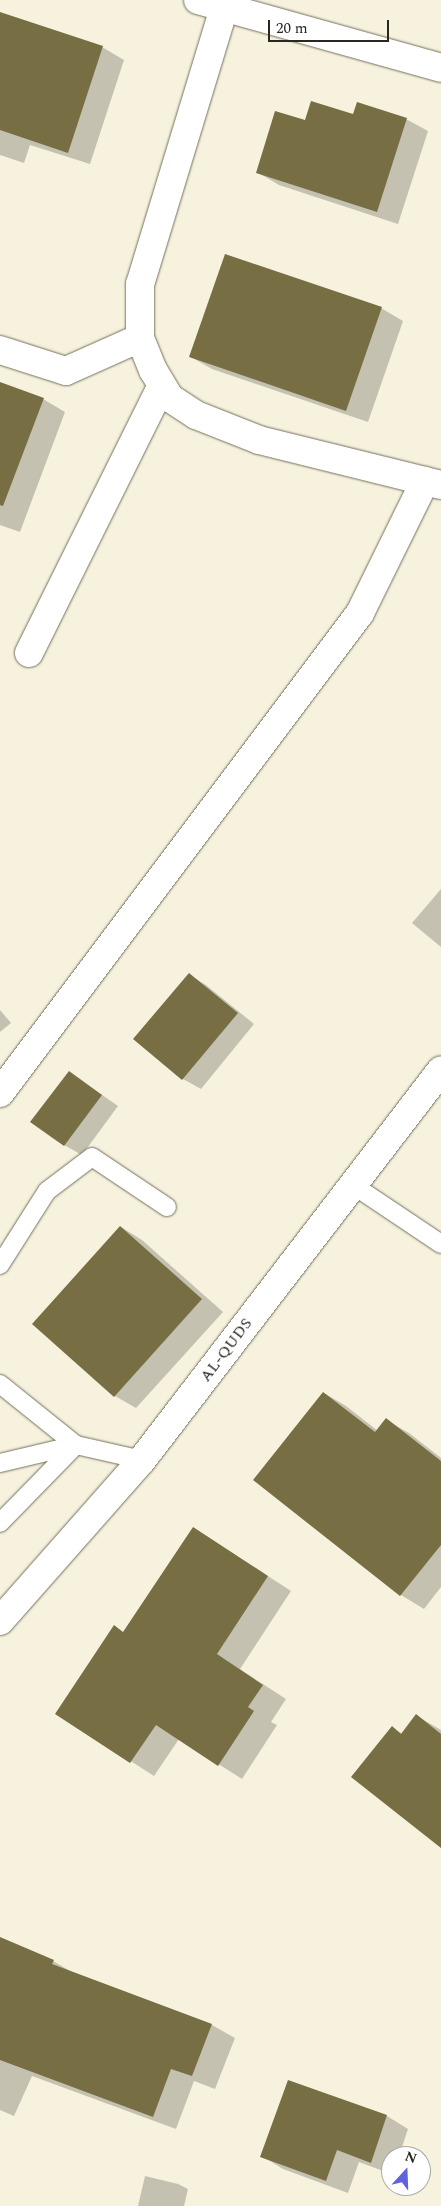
<!DOCTYPE html>
<style>
body{margin:0}
#map{position:relative;width:441px;height:2206px;overflow:hidden;background:#f6f2dd;font-family:Spectral,serif}
div>[style]{position:absolute}
.shadow>*{inset:0;background:#0003}
.building>*{inset:0;background:#776e44}
.roads{filter:drop-shadow(0 0 1px #74705e) drop-shadow(0 0 1px #74705e)}
.lane>*{height:18px;margin:-9px;padding:0 9px;transform-origin:9px;border-radius:9px;background:#fff}
.street>*{height:28px;margin:-14px;padding:0 14px;transform-origin:14px;border-radius:14px;background:#fff}
.secondary>*{height:28px;margin:-14px;padding:0 14px;transform-origin:14px;border-radius:14px;background:#fff}
span{translate:-50% -50%;white-space:nowrap;text-align:center;line-height:1.15;-webkit-text-stroke:5px #fff;paint-order:stroke}
.street-label{font-size:16px;color:#292720}
.north{position:absolute;left:381px;top:2146px;width:50px;height:50px;box-sizing:border-box;background:#fff;border:1px solid #a9a9a6;border-radius:50%;rotate:20deg;font-size:14px;font-weight:700;line-height:20px;text-align:center;color:#292720}
.north::after{content:'';display:block;margin:auto;width:18px;height:22px;background:#5f64dc;clip-path:polygon(50% 0,100% 100%,50% 72%,0 100%)}
.scale{position:absolute;left:268px;top:20px;width:121px;height:22px;box-sizing:border-box;border:2px solid #292720;border-top:0;padding-left:6px;font-size:15px;line-height:18px;white-space:nowrap;color:#292720;-webkit-text-stroke:4px #fff;paint-order:stroke}
</style>
<div id="map">
<div class="shadow">
<i style="clip-path:polygon(0 14px,102px 47px,124px 60px,90px 164px,30px 145px,24px 163px,0 155px)"></i>
<i style="clip-path:polygon(354px 115px,406px 119px,428px 131px,398px 224px,279px 185px,257px 172px,306px 122px)"></i>
<i style="clip-path:polygon(381px 308px,403px 321px,368px 422px,212px 369px,191px 357px)"></i>
<i style="clip-path:polygon(0 383px,43px 399px,65px 412px,20px 532px,0 525px)"></i>
<i style="clip-path:polygon(441px 889px,441px 947px,412px 923px)"></i>
<i style="clip-path:polygon(189px 975px,206px 985px,254px 1024px,201px 1089px,183px 1079px,135px 1039px)"></i>
<i style="clip-path:polygon(0 1010px,11px 1023px,0 1032px)"></i>
<i style="clip-path:polygon(69px 1072px,118px 1106px,82px 1155px,64px 1145px)"></i>
<i style="clip-path:polygon(121px 1227px,142px 1240px,223px 1312px,136px 1408px,115px 1396px)"></i>
<i style="clip-path:polygon(324px 1393px,346px 1406px,378px 1431px,386px 1420px,409px 1433px,441px 1458px,441px 1587px,424px 1609px,401px 1595px,255px 1480px)"></i>
<i style="clip-path:polygon(194px 1528px,291px 1591px,240px 1669px,286px 1699px,271px 1722px,277px 1725px,242px 1779px,179px 1739px,154px 1776px,56px 1713px,124px 1633px)"></i>
<i style="clip-path:polygon(417px 1716px,441px 1730px,441px 1845px,392px 1728px,403px 1734px)"></i>
<i style="clip-path:polygon(0 1938px,53px 1961px,72px 1972px,212px 2025px,235px 2038px,215px 2089px,194px 2081px,176px 2129px,32px 2076px,14px 2116px,0 2110px)"></i>
<i style="clip-path:polygon(288px 2081px,387px 2116px,408px 2129px,399px 2156px,391px 2156px,391px 2174px,359px 2162px,348px 2193px,283px 2169px,262px 2156px)"></i>
<i style="clip-path:polygon(145px 2176px,178px 2184px,188px 2189px,184px 2206px,138px 2206px)"></i>
</div>
<div class="building">
<i style="clip-path:polygon(0 12px,103px 46px,68px 153px,0 130px)"></i>
<i style="clip-path:polygon(311px 101px,353px 114px,357px 102px,407px 118px,377px 212px,256px 173px,275px 111px,305px 120px)"></i>
<i style="clip-path:polygon(225px 254px,382px 307px,346px 411px,189px 357px)"></i>
<i style="clip-path:polygon(0 382px,44px 398px,3px 506px,0 505px)"></i>
<i style="clip-path:polygon(189px 973px,238px 1013px,182px 1080px,133px 1039px)"></i>
<i style="clip-path:polygon(69px 1071px,102px 1095px,64px 1146px,30px 1122px)"></i>
<i style="clip-path:polygon(120px 1226px,202px 1299px,114px 1397px,32px 1324px)"></i>
<i style="clip-path:polygon(323px 1392px,375px 1432px,386px 1418px,441px 1461px,441px 1545px,400px 1596px,253px 1480px)"></i>
<i style="clip-path:polygon(193px 1527px,268px 1576px,217px 1654px,263px 1685px,248px 1707px,254px 1711px,218px 1766px,156px 1725px,130px 1763px,55px 1714px,114px 1625px,123px 1632px)"></i>
<i style="clip-path:polygon(416px 1714px,441px 1734px,441px 1848px,351px 1777px,392px 1726px,401px 1734px)"></i>
<i style="clip-path:polygon(0 1937px,54px 1960px,52px 1964px,212px 2024px,192px 2076px,171px 2069px,153px 2117px,0 2060px)"></i>
<i style="clip-path:polygon(288px 2080px,387px 2115px,371px 2163px,337px 2150px,326px 2181px,260px 2157px)"></i>
</div>
<div class="roads">
<div class="lane">
<i style="left:353px;top:1185px;width:106px;rotate:33.8deg"></i>
<i style="left:0;top:1265px;width:88px;rotate:-57.6deg"></i>
<i style="left:47px;top:1191px;width:56px;rotate:-37.1deg"></i>
<i style="left:92px;top:1157px;width:90px;rotate:33.7deg"></i>
<i style="left:0;top:1384px;width:97px;rotate:38.8deg"></i>
<i style="left:76px;top:1445px;width:109px;rotate:134.3deg"></i>
<i style="left:0;top:1463px;width:78px;rotate:-13.3deg"></i>
<i style="left:76px;top:1445px;width:68px;rotate:12.8deg"></i>
</div>
<div class="street">
<i style="left:198px;top:0;width:252px;rotate:15.6deg"></i>
<i style="left:224px;top:8px;width:288px;rotate:106.9deg"></i>
<i style="left:140px;top:284px;width:54px;rotate:90deg"></i>
<i style="left:140px;top:338px;width:35px;rotate:68deg"></i>
<i style="left:153px;top:370px;width:33px;rotate:59deg"></i>
<i style="left:170px;top:398px;width:31px;rotate:33deg"></i>
<i style="left:196px;top:415px;width:68px;rotate:21.6deg"></i>
<i style="left:259px;top:440px;width:187px;rotate:13.9deg"></i>
<i style="left:0;top:350px;width:69px;rotate:17.7deg"></i>
<i style="left:66px;top:371px;width:81px;rotate:-24deg"></i>
<i style="left:29px;top:653px;width:299px;rotate:-63.6deg"></i>
<i style="left:0;top:1093px;width:600px;rotate:-53.13deg"></i>
<i style="left:360px;top:613px;width:147px;rotate:-63.8deg"></i>
</div>
<div class="secondary">
<i style="left:0;top:1621px;width:215px;rotate:-48.6deg"></i>
<i style="left:142px;top:1460px;width:491px;rotate:-52.5deg"></i>
</div>
</div>
<div class="street-label">
<span style="left:226px;top:1350px;rotate:-53deg">AL-QUDS</span>
</div>
<div class="north">N</div>
<div class="scale">20 m</div>
</div>
